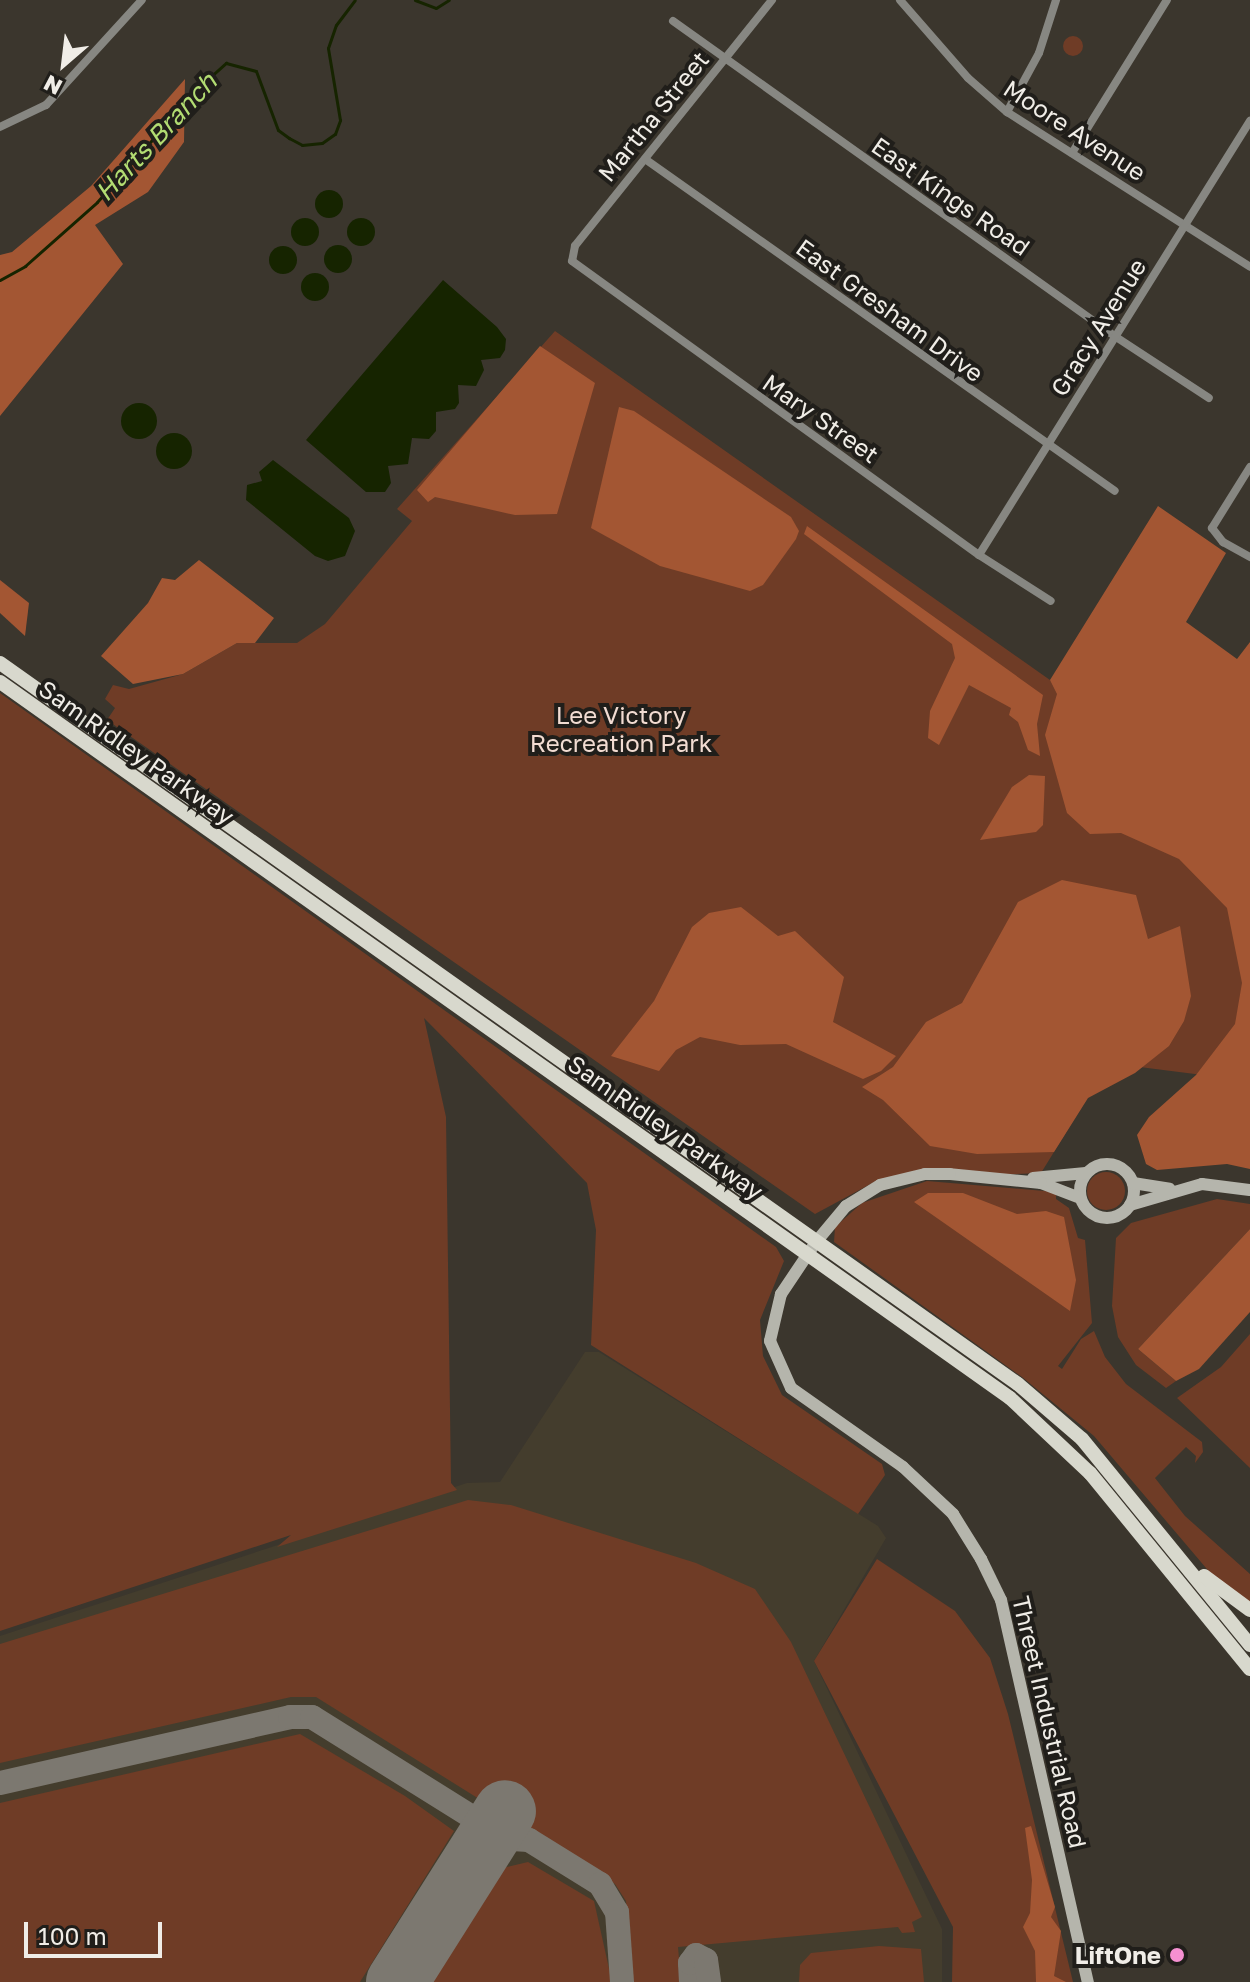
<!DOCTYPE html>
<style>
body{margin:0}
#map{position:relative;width:1250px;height:1982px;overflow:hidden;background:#3b362d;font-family:"Golos Text",sans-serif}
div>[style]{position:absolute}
.built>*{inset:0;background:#443d2d}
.green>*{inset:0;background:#6f3c26}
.round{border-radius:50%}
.forest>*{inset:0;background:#a35633}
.water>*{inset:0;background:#162400}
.stream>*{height:3px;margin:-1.5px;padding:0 1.5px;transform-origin:1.5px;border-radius:1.5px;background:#162400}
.taxiway>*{height:24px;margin:-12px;padding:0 12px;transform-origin:12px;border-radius:12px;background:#7c7870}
.runway>*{height:62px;margin:-31px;padding:0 31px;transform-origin:31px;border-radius:31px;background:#7c7870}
.street>*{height:8px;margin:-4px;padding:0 4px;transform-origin:4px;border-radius:4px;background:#878782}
.secondary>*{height:12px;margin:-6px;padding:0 6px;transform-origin:6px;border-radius:6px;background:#b5b5ac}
.secondary>.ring{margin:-6px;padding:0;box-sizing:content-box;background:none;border:12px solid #b5b5ac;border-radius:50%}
.primary>*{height:14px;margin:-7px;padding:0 7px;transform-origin:7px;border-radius:7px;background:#d8d8cd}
.dots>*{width:22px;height:22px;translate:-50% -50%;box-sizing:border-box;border:4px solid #201e1a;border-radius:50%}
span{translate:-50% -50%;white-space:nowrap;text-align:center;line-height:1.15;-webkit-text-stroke:8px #201e1a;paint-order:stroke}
.street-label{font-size:24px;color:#f0ede7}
.park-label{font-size:24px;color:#f2dcd2}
.poi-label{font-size:24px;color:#f0ede7;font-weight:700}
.right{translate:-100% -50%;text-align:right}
.water-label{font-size:26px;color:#b2dc72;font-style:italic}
.north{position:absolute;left:24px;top:24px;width:80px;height:80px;-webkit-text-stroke:6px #201e1a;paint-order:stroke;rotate:208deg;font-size:22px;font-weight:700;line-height:32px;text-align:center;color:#f0ede7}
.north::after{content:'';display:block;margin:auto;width:28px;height:36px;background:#f0ede7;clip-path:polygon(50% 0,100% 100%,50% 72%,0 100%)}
.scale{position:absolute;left:24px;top:1922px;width:138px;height:36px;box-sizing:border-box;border:4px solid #f0ede7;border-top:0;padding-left:10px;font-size:24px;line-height:28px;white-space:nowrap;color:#f0ede7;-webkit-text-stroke:6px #201e1a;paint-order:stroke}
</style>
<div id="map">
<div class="built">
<i style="clip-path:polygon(585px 1352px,599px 1352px,878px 1526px,886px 1538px,814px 1661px,942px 1929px,942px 1982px,0 1982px,0 1636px,467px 1483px,500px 1482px)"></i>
</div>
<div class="green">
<i class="round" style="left:1063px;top:36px;width:20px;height:20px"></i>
<i style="clip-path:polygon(555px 331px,1050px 680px,1250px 805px,1250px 1081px,1116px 1064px,1096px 1084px,1041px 1173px,878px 1180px,815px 1214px,107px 720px,115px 708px,105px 699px,113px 685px,129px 689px,183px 674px,237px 643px,297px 643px,325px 624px,412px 521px,397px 509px)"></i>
<i style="clip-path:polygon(0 693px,776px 1247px,784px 1261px,760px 1320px,763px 1356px,782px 1395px,882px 1464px,885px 1475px,858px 1514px,591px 1345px,596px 1230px,587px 1183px,424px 1018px,446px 1117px,451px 1483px,457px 1490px,277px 1547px,291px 1535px,0 1631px)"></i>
<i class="round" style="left:1087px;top:1172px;width:38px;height:38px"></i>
<i style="clip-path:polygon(927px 1181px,1056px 1192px,1056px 1199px,1069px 1208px,1078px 1238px,1085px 1240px,1092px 1323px,1058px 1366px,1062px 1369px,1081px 1339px,1094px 1331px,1105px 1357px,1126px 1384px,1202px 1442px,1203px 1452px,1195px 1463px,1196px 1456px,1186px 1447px,1155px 1478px,1185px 1516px,1250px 1574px,1250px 1606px,1223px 1588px,1094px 1436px,1022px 1377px,834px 1242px,835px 1227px,862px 1203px)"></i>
<i style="clip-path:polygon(1217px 1199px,1250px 1204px,1250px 1229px,1138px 1349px,1176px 1381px,1166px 1388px,1136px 1365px,1118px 1337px,1112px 1306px,1116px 1238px,1131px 1223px)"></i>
<i style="clip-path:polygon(1250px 1334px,1250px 1468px,1177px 1398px,1221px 1367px)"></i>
<i style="clip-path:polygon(468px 1500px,511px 1505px,696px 1563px,755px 1589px,791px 1642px,922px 1917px,912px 1922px,915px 1932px,902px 1933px,898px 1927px,678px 1947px,681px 1982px,633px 1982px,626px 1901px,615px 1884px,316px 1697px,291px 1697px,0 1763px,0 1644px)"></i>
<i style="clip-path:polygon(877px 1559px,955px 1611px,990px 1658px,1008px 1714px,1073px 1982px,952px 1982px,953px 1927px,814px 1661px)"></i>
<i style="clip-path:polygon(300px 1734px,405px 1796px,454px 1831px,360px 1982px,0 1982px,0 1803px)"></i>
<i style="clip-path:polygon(528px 1862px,594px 1901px,612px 1982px,432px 1982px,498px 1869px)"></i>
<i style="clip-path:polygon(879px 1946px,921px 1949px,924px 1982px,799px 1982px,800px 1965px,811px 1953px)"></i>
</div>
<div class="forest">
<i style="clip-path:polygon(185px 79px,184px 142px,148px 192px,95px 225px,123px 264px,0 416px,0 255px,12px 252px,91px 186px)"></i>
<i style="clip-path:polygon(540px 346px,595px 383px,557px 514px,515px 515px,435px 497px,428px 502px,417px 490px)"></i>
<i style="clip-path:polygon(619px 407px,634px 411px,791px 517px,799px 531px,796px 539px,763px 585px,750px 591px,660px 566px,591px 528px)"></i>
<i style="clip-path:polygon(1158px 506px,1226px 553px,1186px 622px,1237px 659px,1250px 642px,1250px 1169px,1227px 1164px,1157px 1170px,1146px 1164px,1137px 1135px,1149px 1117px,1196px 1075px,1235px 1024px,1242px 983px,1227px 908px,1179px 859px,1121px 833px,1090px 834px,1067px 813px,1045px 735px,1057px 694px,1050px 680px)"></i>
<i style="clip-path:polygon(807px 526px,1043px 695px,1037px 724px,1040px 756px,1028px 750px,1018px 722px,1009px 715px,1011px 708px,969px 685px,939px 745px,928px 738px,930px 711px,955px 658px,952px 644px,804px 534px)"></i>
<i style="clip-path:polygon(199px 560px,274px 618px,255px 643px,237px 643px,183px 674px,133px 684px,101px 656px,148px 603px,162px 578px,175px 580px)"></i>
<i style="clip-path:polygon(0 580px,29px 603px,25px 636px,0 613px)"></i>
<i style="clip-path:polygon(1029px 775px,1045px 776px,1043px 825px,1036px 832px,980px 840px,1012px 787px)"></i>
<i style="clip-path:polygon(1062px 880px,1136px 895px,1148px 939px,1180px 926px,1191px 996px,1184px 1021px,1169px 1046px,1135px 1073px,1088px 1098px,1054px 1152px,977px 1154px,930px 1146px,883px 1100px,862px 1087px,893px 1067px,926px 1022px,962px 1003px,1018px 902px)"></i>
<i style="clip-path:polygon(741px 907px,778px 936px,795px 931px,844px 977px,833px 1022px,896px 1056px,881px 1071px,863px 1079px,786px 1044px,740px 1045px,700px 1037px,676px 1050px,659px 1071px,611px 1056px,654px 1001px,692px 927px,709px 913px)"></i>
<i style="clip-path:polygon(928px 1193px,963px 1193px,1017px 1214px,1046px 1211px,1064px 1217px,1076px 1280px,1070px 1311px,914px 1202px)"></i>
<i style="clip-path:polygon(1250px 1229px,1250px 1312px,1199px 1369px,1176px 1381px,1138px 1349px)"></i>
<i style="clip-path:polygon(1031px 1826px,1055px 1907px,1051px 1917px,1061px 1931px,1054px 1976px,1066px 1982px,1036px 1982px,1035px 1951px,1023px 1927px,1030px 1913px,1032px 1880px,1025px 1828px)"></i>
</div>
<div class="water">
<i class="round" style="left:315px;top:190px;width:28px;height:28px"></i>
<i class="round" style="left:291px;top:218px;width:28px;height:28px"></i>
<i class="round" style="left:347px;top:218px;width:28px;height:28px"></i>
<i class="round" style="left:324px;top:245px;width:28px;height:28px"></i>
<i class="round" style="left:269px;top:246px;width:28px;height:28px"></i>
<i class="round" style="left:301px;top:273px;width:28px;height:28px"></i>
<i style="clip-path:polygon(443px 280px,497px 327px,506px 339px,505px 350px,500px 358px,481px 360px,484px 370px,476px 386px,458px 385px,459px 403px,455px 409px,436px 412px,436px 431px,429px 439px,412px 438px,408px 464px,388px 466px,391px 483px,385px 492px,366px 492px,306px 440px)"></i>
<i class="round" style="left:121px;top:403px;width:36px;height:36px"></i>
<i class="round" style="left:156px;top:433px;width:36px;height:36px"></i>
<i style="clip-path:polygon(273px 460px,349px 518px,355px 531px,345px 556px,328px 561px,315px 556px,246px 500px,247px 485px,262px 481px,259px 472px)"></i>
</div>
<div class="stream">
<i style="left:415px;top:0;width:22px;rotate:21deg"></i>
<i style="left:436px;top:8px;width:15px;rotate:-32deg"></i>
<i style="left:0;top:280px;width:29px;rotate:-29deg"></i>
<i style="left:25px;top:266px;width:96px;rotate:-41.6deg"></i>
<i style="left:97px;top:202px;width:152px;rotate:-48.5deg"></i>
<i style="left:198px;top:88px;width:38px;rotate:-42deg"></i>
<i style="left:226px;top:63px;width:31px;rotate:15deg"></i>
<i style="left:256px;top:71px;width:63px;rotate:69.6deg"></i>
<i style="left:278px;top:130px;width:14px;rotate:36deg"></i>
<i style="left:289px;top:138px;width:15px;rotate:28deg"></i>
<i style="left:302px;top:145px;width:20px;rotate:-6deg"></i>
<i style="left:322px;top:143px;width:16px;rotate:-35deg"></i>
<i style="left:335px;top:134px;width:15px;rotate:-70deg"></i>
<i style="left:340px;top:120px;width:73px;rotate:-99.5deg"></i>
<i style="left:328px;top:48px;width:24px;rotate:-71deg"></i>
<i style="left:336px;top:25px;width:31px;rotate:-53deg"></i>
</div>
<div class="taxiway">
<i style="left:0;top:1783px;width:297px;rotate:-12.8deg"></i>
<i style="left:290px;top:1717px;width:22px"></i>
<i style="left:312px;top:1717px;width:213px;rotate:32deg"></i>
<i style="left:493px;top:1830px;width:20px;rotate:27deg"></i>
<i style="left:511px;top:1839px;width:18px;rotate:3deg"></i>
<i style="left:529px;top:1840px;width:84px;rotate:31.8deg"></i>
<i style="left:600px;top:1884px;width:33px;rotate:59deg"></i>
<i style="left:617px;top:1912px;width:70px;rotate:85.9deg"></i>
<i style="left:691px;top:1982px;width:19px;rotate:-93deg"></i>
<i style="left:690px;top:1963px;width:10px;rotate:-53deg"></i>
<i style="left:696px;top:1955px;width:11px;rotate:27deg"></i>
<i style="left:706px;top:1960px;width:22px;rotate:82deg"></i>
</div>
<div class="runway">
<i style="left:397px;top:1982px;width:202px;rotate:-57.7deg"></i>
</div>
<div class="street">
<i style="left:772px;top:0;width:315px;rotate:128.7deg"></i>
<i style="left:575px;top:246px;width:15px;rotate:101deg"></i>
<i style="left:572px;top:261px;width:502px;rotate:35.84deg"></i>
<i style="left:979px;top:555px;width:85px;rotate:32.6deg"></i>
<i style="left:900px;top:0;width:103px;rotate:48.9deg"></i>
<i style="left:968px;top:78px;width:52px;rotate:41.1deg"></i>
<i style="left:1007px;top:112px;width:288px;rotate:32.5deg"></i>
<i style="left:673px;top:21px;width:544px;rotate:35.5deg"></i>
<i style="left:1116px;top:337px;width:111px;rotate:33.3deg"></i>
<i style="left:1007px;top:112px;width:67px;rotate:-61.5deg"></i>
<i style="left:1039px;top:53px;width:56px;rotate:-72.2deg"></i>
<i style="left:0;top:127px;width:51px;rotate:-25.6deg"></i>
<i style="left:46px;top:105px;width:142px;rotate:-47.6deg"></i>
<i style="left:1072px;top:153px;width:180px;rotate:-58.2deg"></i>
<i style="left:645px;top:159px;width:575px;rotate:35.24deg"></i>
<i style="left:1250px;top:467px;width:72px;rotate:121.9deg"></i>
<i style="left:1212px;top:528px;width:18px;rotate:52deg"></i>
<i style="left:1223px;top:542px;width:31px;rotate:29deg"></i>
<i style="left:979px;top:555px;width:512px;rotate:-58.02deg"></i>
</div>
<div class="secondary">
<i class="ring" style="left:1080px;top:1164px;width:42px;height:42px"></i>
<i style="left:1033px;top:1178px;width:53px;rotate:-5.4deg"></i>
<i style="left:1133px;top:1183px;width:37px;rotate:9deg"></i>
<i style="left:1080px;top:1198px;width:42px;rotate:-159deg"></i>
<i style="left:1041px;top:1183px;width:91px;rotate:-174.4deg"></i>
<i style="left:950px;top:1174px;width:25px;rotate:180deg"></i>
<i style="left:925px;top:1174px;width:46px;rotate:166.3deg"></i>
<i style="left:880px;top:1185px;width:40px;rotate:148deg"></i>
<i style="left:846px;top:1206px;width:47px;rotate:129.8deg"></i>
<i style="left:816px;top:1242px;width:63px;rotate:123.9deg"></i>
<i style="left:781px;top:1294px;width:48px;rotate:103.2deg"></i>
<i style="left:770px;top:1341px;width:51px;rotate:65.9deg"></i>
<i style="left:791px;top:1388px;width:137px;rotate:35.2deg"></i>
<i style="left:903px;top:1467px;width:69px;rotate:43.2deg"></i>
<i style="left:953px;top:1514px;width:53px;rotate:58.1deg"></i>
<i style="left:981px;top:1559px;width:46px;rotate:64deg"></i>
<i style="left:1001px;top:1600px;width:392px;rotate:77.2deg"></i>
<i style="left:1130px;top:1205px;width:75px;rotate:-16.3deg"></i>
<i style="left:1202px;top:1184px;width:48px;rotate:7.1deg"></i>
</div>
<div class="primary">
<i style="left:0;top:663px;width:1247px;rotate:35.31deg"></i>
<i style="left:1018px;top:1384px;width:84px;rotate:40.7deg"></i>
<i style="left:1082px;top:1439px;width:266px;rotate:50.8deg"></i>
<i style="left:0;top:682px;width:1238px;rotate:35.33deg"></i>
<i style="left:1010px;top:1398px;width:110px;rotate:43.2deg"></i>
<i style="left:1090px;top:1473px;width:253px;rotate:50.8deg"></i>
<i style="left:1204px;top:1576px;width:57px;rotate:36.5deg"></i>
</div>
<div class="dots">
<i style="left:1177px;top:1955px;background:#f590d1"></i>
</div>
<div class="street-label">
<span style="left:653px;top:116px;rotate:-51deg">Martha Street</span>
<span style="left:1075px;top:130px;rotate:33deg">Moore Avenue</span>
<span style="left:951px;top:196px;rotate:35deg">East Kings Road</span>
<span style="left:890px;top:310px;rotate:36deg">East Gresham Drive</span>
<span style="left:1098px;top:327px;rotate:-58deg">Gracy Avenue</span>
<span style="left:821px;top:418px;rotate:35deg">Mary Street</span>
<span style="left:137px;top:752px;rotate:35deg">Sam Ridley Parkway</span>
<span style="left:666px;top:1127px;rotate:35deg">Sam Ridley Parkway</span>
<span style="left:1050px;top:1722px;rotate:77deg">Threet Industrial Road</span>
</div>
<div class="park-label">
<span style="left:621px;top:729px">Lee Victory<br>Recreation Park</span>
</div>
<div class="poi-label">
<span class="right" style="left:1161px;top:1955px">LiftOne</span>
</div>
<div class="water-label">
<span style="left:156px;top:137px;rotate:-47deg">Harts Branch</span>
</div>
<div class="north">N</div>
<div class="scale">100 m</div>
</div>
